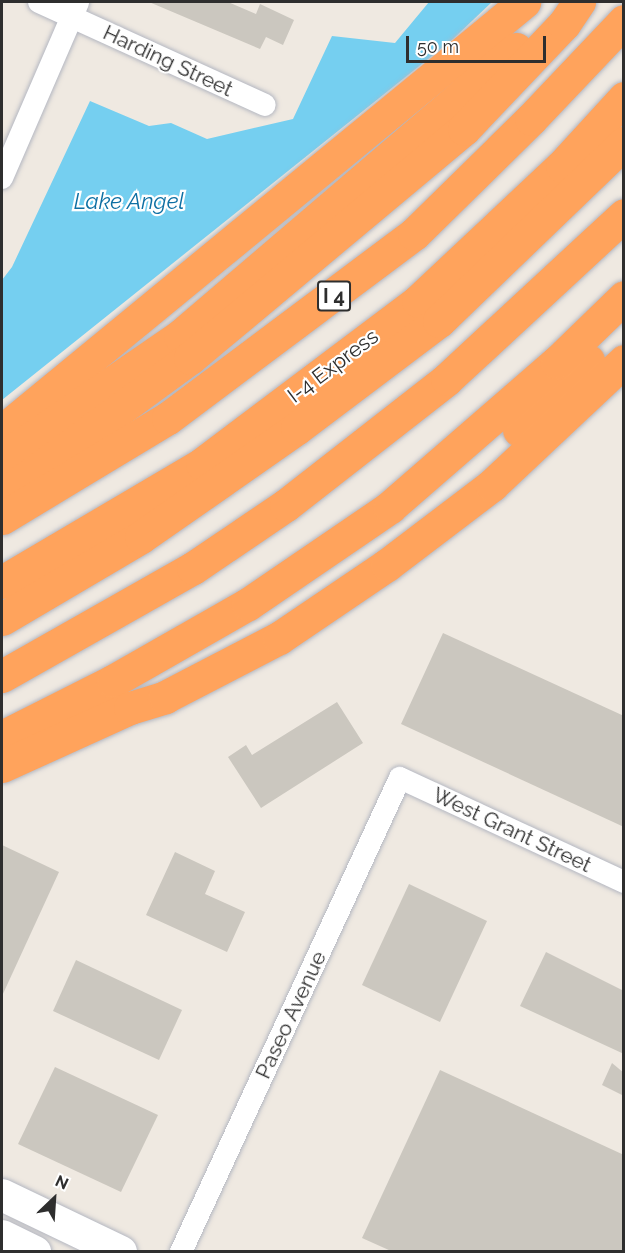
<!DOCTYPE html>
<style>
body{margin:0}
#map{position:relative;width:625px;height:1253px;overflow:hidden;background:#efe9e1;font-family:Raleway,sans-serif}
div>[style]{position:absolute}
.water>*{inset:0;background:#75cff0}
.building>*{inset:0;background:#cbc7bf}
.roads{filter:drop-shadow(0 0 2px #b4b7c1) drop-shadow(0 0 2px #b4b7c1)}
.minor>*{height:22px;margin:-11px;padding:0 11px;transform-origin:11px;border-radius:11px;background:#fff}
.secondary>*{height:32px;margin:-16px;padding:0 16px;transform-origin:16px;border-radius:16px;background:#fff}
.motorway>*{height:33px;margin:-16.5px;padding:0 16.5px;transform-origin:16.5px;border-radius:16.5px;background:#ffa35c}
span{translate:-50% -50%;white-space:nowrap;text-align:center;line-height:1.15;-webkit-text-stroke:4.5px #fff;paint-order:stroke}
.shield-label span{padding:2px 4px;background:#fff;border:2px solid;border-radius:4px;-webkit-text-stroke-width:0}
.shield-label{font-size:20px;color:#2e2e2e;font-weight:700}
.street-label{font-size:21px;color:#2e2e2e}
.water-label{font-size:22px;color:#0d6fa3;font-style:italic}
.frame{position:absolute;inset:0;border:3px solid #2e2e2e;pointer-events:none}
.north{position:absolute;left:24px;top:1169px;width:60px;height:60px;-webkit-text-stroke:4px #fff;paint-order:stroke;rotate:25deg;font-size:16px;font-weight:700;line-height:24px;text-align:center;color:#2e2e2e}
.north::after{content:'';display:block;margin:auto;width:21px;height:27px;background:#2e2e2e;clip-path:polygon(50% 0,100% 100%,50% 72%,0 100%)}
.scale{position:absolute;left:406px;top:36px;width:140px;height:27px;box-sizing:border-box;border:3px solid #2e2e2e;border-top:0;padding-left:8px;font-size:18px;line-height:21px;white-space:nowrap;color:#2e2e2e;-webkit-text-stroke:4px #fff;paint-order:stroke}
</style>
<div id="map">
<div class="water">
<i style="clip-path:polygon(429px 2px,492px 2px,453px 39px,2px 400px,2px 280px,12px 267px,90px 101px,149px 126px,171px 123px,207px 139px,293px 119px,332px 36px,395px 43px)"></i>
</div>
<div class="building">
<i style="clip-path:polygon(149px 2px,228px 2px,256px 14px,260px 4px,294px 20px,283px 45px,266px 37px,260px 49px)"></i>
<i style="clip-path:polygon(443px 633px,624px 716px,624px 827px,401px 724px)"></i>
<i style="clip-path:polygon(337px 702px,363px 743px,261px 808px,228px 757px,246px 745px,252px 755px)"></i>
<i style="clip-path:polygon(2px 845px,59px 872px,2px 996px)"></i>
<i style="clip-path:polygon(175px 852px,215px 871px,205px 894px,245px 912px,227px 952px,146px 915px)"></i>
<i style="clip-path:polygon(409px 884px,487px 921px,440px 1022px,362px 985px)"></i>
<i style="clip-path:polygon(546px 952px,624px 991px,624px 1054px,520px 1006px)"></i>
<i style="clip-path:polygon(76px 960px,182px 1010px,159px 1060px,53px 1011px)"></i>
<i style="clip-path:polygon(612px 1063px,624px 1073px,624px 1096px,602px 1085px)"></i>
<i style="clip-path:polygon(55px 1067px,158px 1115px,121px 1192px,18px 1144px)"></i>
<i style="clip-path:polygon(440px 1070px,624px 1155px,624px 1251px,391px 1251px,362px 1238px)"></i>
</div>
<div class="roads">
<div class="minor">
<i style="left:39px;top:2px;width:248px;rotate:24.5deg"></i>
<i style="left:2px;top:178px;width:192px;rotate:-66.6deg"></i>
<i style="left:181px;top:1252px;width:522px;rotate:-65.2deg"></i>
<i style="left:400px;top:778px;width:247px;rotate:24.9deg"></i>
</div>
<div class="secondary">
<i style="left:2px;top:1195px;width:132px;rotate:25.6deg"></i>
<i style="left:2px;top:1236px;width:37px;rotate:26deg"></i>
</div>
<div class="motorway">
<i style="left:519px;top:430px;width:98px;rotate:-45deg"></i>
<i style="left:2px;top:431px;width:676px;rotate:-39.41deg"></i>
<i style="left:2px;top:458px;width:216px;rotate:-34.4deg"></i>
<i style="left:180px;top:336px;width:442px;rotate:-40.5deg"></i>
<i style="left:8px;top:491px;width:225px;rotate:-36.2deg"></i>
<i style="left:190px;top:358px;width:357px;rotate:-39.9deg"></i>
<i style="left:464px;top:129px;width:145px;rotate:-46.4deg"></i>
<i style="left:564px;top:24px;width:27px;rotate:-56deg"></i>
<i style="left:2px;top:518px;width:194px;rotate:-31.1deg"></i>
<i style="left:168px;top:418px;width:307px;rotate:-36.8deg"></i>
<i style="left:414px;top:234px;width:164px;rotate:-44.5deg"></i>
<i style="left:531px;top:119px;width:135px;rotate:-46.5deg"></i>
<i style="left:2px;top:582px;width:232px;rotate:-30.5deg"></i>
<i style="left:202px;top:464px;width:271px;rotate:-37deg"></i>
<i style="left:418px;top:301px;width:197px;rotate:-43.2deg"></i>
<i style="left:562px;top:166px;width:92px;rotate:-47.6deg"></i>
<i style="left:2px;top:619px;width:161px;rotate:-30.5deg"></i>
<i style="left:141px;top:537px;width:190px;rotate:-34.9deg"></i>
<i style="left:297px;top:428px;width:178px;rotate:-37deg"></i>
<i style="left:439px;top:321px;width:257px;rotate:-43.9deg"></i>
<i style="left:2px;top:676px;width:219px;rotate:-29.5deg"></i>
<i style="left:193px;top:568px;width:112px;rotate:-34.1deg"></i>
<i style="left:286px;top:505px;width:204px;rotate:-38deg"></i>
<i style="left:447px;top:379px;width:241px;rotate:-42.8deg"></i>
<i style="left:2px;top:737px;width:124px;rotate:-26.8deg"></i>
<i style="left:113px;top:681px;width:155px;rotate:-29.7deg"></i>
<i style="left:248px;top:604px;width:172px;rotate:-34.3deg"></i>
<i style="left:390px;top:507px;width:221px;rotate:-41deg"></i>
<i style="left:557px;top:362px;width:93px;rotate:-44.1deg"></i>
<i style="left:2px;top:766px;width:141px;rotate:-24.4deg"></i>
<i style="left:130px;top:708px;width:37px;rotate:-17deg"></i>
<i style="left:165px;top:697px;width:128px;rotate:-27.4deg"></i>
<i style="left:279px;top:638px;width:130px;rotate:-34.1deg"></i>
<i style="left:387px;top:565px;width:132px;rotate:-37.3deg"></i>
<i style="left:492px;top:485px;width:181px;rotate:-43.2deg"></i>
</div>
</div>
<div class="shield-label">
<span style="left:334px;top:296px">I 4</span>
</div>
<div class="street-label">
<span style="left:168px;top:61px;rotate:25deg">Harding Street</span>
<span style="left:333px;top:366px;rotate:-37deg">I-4 Express</span>
<span style="left:512px;top:830px;rotate:25deg">West Grant Street</span>
<span style="left:291px;top:1015px;rotate:-65deg">Paseo Avenue</span>
</div>
<div class="water-label">
<span style="left:129px;top:202px">Lake Angel</span>
</div>
<div class="frame"></div>
<div class="north">N</div>
<div class="scale">50 m</div>
</div>
